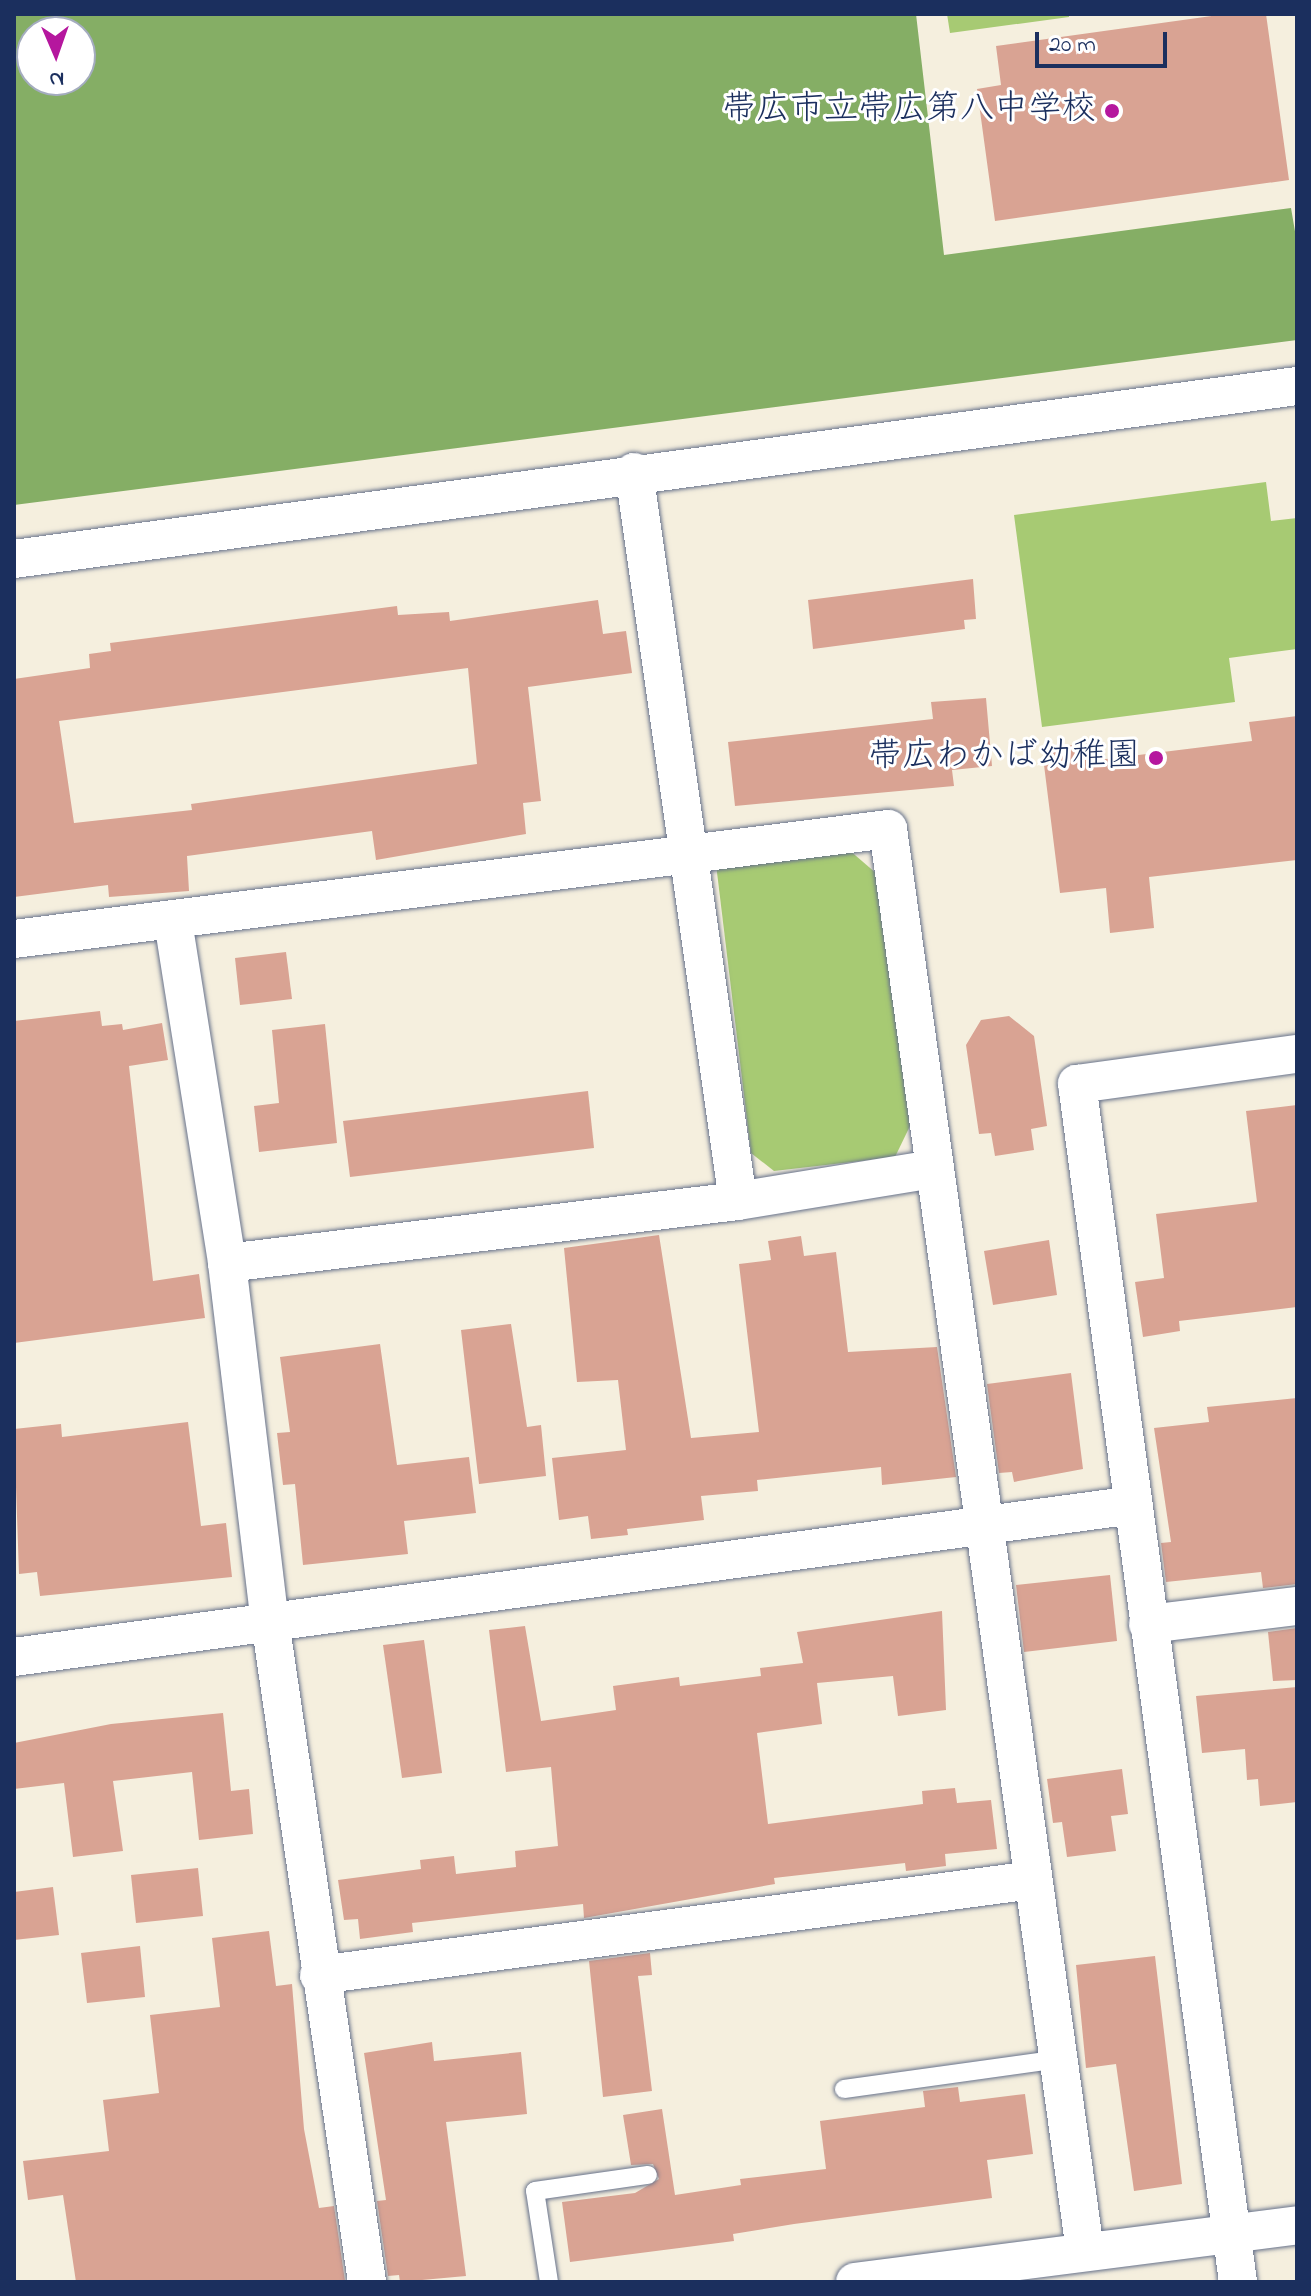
<!DOCTYPE html>
<meta charset="utf-8">
<style>
body{margin:0}
#map{position:relative;width:1311px;height:2296px;overflow:hidden;background:#f5efde;font-family:"Indie Flower","Klee One",sans-serif}
div>[style]{position:absolute}
.green>*{inset:0;background:#a7ca73}
.forest>*{inset:0;background:#85ae65}
.building>*{inset:0;background:#d9a393}
.roads{filter:drop-shadow(0 0 2px #67728b) drop-shadow(0 0 2px #67728b)}
.service>*{height:18px;margin:-9px;padding:0 9px;transform-origin:9px;border-radius:9px;background:#fff}
.minor>*{height:38px;margin:-19px;padding:0 19px;transform-origin:19px;border-radius:19px;background:#fff}
.dots>*{width:22px;height:22px;translate:-50% -50%;box-sizing:border-box;border:4px solid #fff;border-radius:50%}
span{translate:-50% -50%;white-space:nowrap;text-align:center;line-height:1.15;-webkit-text-stroke:6px #fff;paint-order:stroke}
.poi-label{font-size:34px;color:#1b2f5e}
.right{translate:-100% -50%;text-align:right}
.frame{position:absolute;inset:0;border:16px solid #1b2f5e;pointer-events:none}
.north{position:absolute;left:16px;top:16px;width:80px;height:80px;box-sizing:border-box;background:#fff;border:2px solid #a4acbf;border-radius:50%;rotate:178deg;font-size:22px;font-weight:700;line-height:32px;text-align:center;color:#1b2f5e}
.north::after{content:'';display:block;margin:auto;width:28px;height:36px;background:#b5179e;clip-path:polygon(50% 0,100% 100%,50% 72%,0 100%)}
.scale{position:absolute;left:1035px;top:32px;width:132px;height:36px;box-sizing:border-box;border:4px solid #1b2f5e;border-top:0;padding-left:10px;font-size:24px;line-height:28px;white-space:nowrap;color:#1b2f5e;-webkit-text-stroke:6px #fff;paint-order:stroke}
</style>
<div id="map">
<div class="green">
<i style="clip-path:polygon(947px 14px,1069px 14px,1069px 17px,950px 33px)"></i>
<i style="clip-path:polygon(1266px 482px,1271px 521px,1297px 518px,1297px 649px,1229px 658px,1235px 702px,1042px 727px,1014px 515px)"></i>
<i style="clip-path:polygon(848px 849px,877px 874px,910px 1126px,895px 1157px,774px 1171px,751px 1153px,716px 864px)"></i>
</div>
<div class="forest">
<i style="clip-path:polygon(evenodd,14px 14px,916px 14px,944px 255px,1291px 208px,1297px 243px,1297px 340px,14px 505px,14px 14px,32px 32px,80px 32px,80px 80px,32px 80px,32px 32px)"></i>
</div>
<div class="building">
<i style="clip-path:polygon(1226px 14px,1266px 14px,1289px 180px,995px 221px,977px 89px,1001px 85px,996px 46px)"></i>
<i style="clip-path:polygon(973px 579px,976px 619px,964px 620px,965px 629px,813px 649px,808px 600px)"></i>
<i style="clip-path:polygon(evenodd,598px 600px,603px 634px,626px 631px,632px 673px,528px 687px,541px 801px,523px 803px,526px 834px,376px 860px,372px 831px,187px 856px,189px 891px,109px 897px,108px 885px,14px 897px,14px 679px,90px 668px,89px 654px,111px 651px,110px 643px,397px 606px,398px 615px,449px 612px,450px 621px,598px 600px,468px 668px,477px 764px,191px 804px,192px 810px,74px 823px,59px 721px,468px 668px)"></i>
<i style="clip-path:polygon(986px 698px,992px 766px,952px 770px,954px 786px,735px 806px,728px 742px,933px 719px,931px 702px)"></i>
<i style="clip-path:polygon(1297px 716px,1297px 860px,1149px 877px,1154px 928px,1110px 933px,1106px 888px,1060px 893px,1042px 749px,1096px 742px,1098px 760px,1252px 741px,1249px 722px)"></i>
<i style="clip-path:polygon(286px 952px,292px 999px,240px 1005px,235px 958px)"></i>
<i style="clip-path:polygon(100px 1011px,102px 1026px,122px 1024px,123px 1030px,162px 1023px,168px 1060px,129px 1066px,153px 1281px,199px 1274px,205px 1318px,14px 1343px,14px 1021px)"></i>
<i style="clip-path:polygon(1009px 1016px,1034px 1036px,1047px 1126px,1031px 1129px,1034px 1150px,995px 1156px,991px 1133px,979px 1134px,966px 1045px,981px 1020px)"></i>
<i style="clip-path:polygon(325px 1024px,337px 1143px,259px 1152px,254px 1106px,279px 1103px,272px 1030px)"></i>
<i style="clip-path:polygon(588px 1091px,594px 1148px,350px 1177px,343px 1121px)"></i>
<i style="clip-path:polygon(1297px 1105px,1297px 1307px,1179px 1321px,1180px 1331px,1143px 1337px,1135px 1282px,1164px 1278px,1156px 1214px,1257px 1202px,1246px 1111px)"></i>
<i style="clip-path:polygon(659px 1235px,691px 1438px,759px 1432px,739px 1264px,771px 1260px,768px 1241px,801px 1236px,804px 1256px,836px 1252px,848px 1352px,937px 1347px,956px 1477px,882px 1485px,881px 1467px,757px 1480px,758px 1491px,701px 1496px,704px 1520px,627px 1529px,628px 1535px,591px 1539px,588px 1516px,559px 1520px,552px 1458px,626px 1450px,618px 1380px,577px 1382px,564px 1248px)"></i>
<i style="clip-path:polygon(1049px 1240px,1057px 1295px,993px 1305px,984px 1251px)"></i>
<i style="clip-path:polygon(511px 1324px,527px 1427px,541px 1425px,546px 1476px,479px 1484px,461px 1330px)"></i>
<i style="clip-path:polygon(380px 1344px,397px 1465px,469px 1457px,476px 1513px,404px 1521px,408px 1554px,303px 1565px,295px 1484px,283px 1485px,277px 1433px,290px 1432px,280px 1357px)"></i>
<i style="clip-path:polygon(1071px 1373px,1083px 1469px,1014px 1482px,1012px 1472px,999px 1473px,987px 1384px)"></i>
<i style="clip-path:polygon(1297px 1398px,1297px 1584px,1263px 1588px,1261px 1572px,1166px 1582px,1161px 1543px,1171px 1542px,1154px 1428px,1209px 1422px,1207px 1407px)"></i>
<i style="clip-path:polygon(188px 1422px,201px 1526px,226px 1523px,232px 1577px,40px 1596px,37px 1572px,19px 1574px,14px 1429px,61px 1424px,62px 1437px)"></i>
<i style="clip-path:polygon(1110px 1575px,1117px 1641px,1024px 1652px,1016px 1585px)"></i>
<i style="clip-path:polygon(942px 1611px,946px 1710px,898px 1716px,893px 1676px,817px 1683px,822px 1724px,757px 1733px,768px 1824px,923px 1804px,922px 1791px,955px 1788px,957px 1803px,991px 1800px,997px 1849px,945px 1854px,946px 1866px,906px 1871px,905px 1863px,774px 1878px,775px 1884px,584px 1918px,583px 1904px,412px 1923px,413px 1932px,360px 1939px,358px 1919px,344px 1920px,338px 1880px,421px 1869px,420px 1860px,454px 1856px,456px 1874px,516px 1867px,515px 1851px,558px 1846px,551px 1767px,506px 1772px,489px 1630px,525px 1626px,541px 1721px,616px 1710px,613px 1686px,679px 1677px,680px 1686px,761px 1676px,760px 1668px,803px 1663px,797px 1632px)"></i>
<i style="clip-path:polygon(1297px 1628px,1297px 1680px,1273px 1681px,1268px 1632px)"></i>
<i style="clip-path:polygon(424px 1640px,442px 1773px,402px 1778px,383px 1645px)"></i>
<i style="clip-path:polygon(1297px 1687px,1297px 1802px,1260px 1806px,1258px 1779px,1247px 1780px,1245px 1749px,1202px 1753px,1196px 1696px)"></i>
<i style="clip-path:polygon(223px 1713px,231px 1791px,249px 1789px,253px 1834px,199px 1840px,192px 1772px,113px 1781px,123px 1851px,73px 1857px,64px 1783px,14px 1789px,14px 1743px,111px 1724px)"></i>
<i style="clip-path:polygon(1122px 1769px,1128px 1814px,1111px 1816px,1116px 1851px,1067px 1857px,1062px 1822px,1053px 1823px,1047px 1779px)"></i>
<i style="clip-path:polygon(198px 1868px,203px 1916px,136px 1923px,131px 1875px)"></i>
<i style="clip-path:polygon(53px 1887px,59px 1935px,14px 1940px,14px 1892px)"></i>
<i style="clip-path:polygon(269px 1931px,276px 1986px,292px 1984px,304px 2129px,319px 2208px,334px 2206px,345px 2281px,76px 2282px,63px 2195px,28px 2200px,23px 2161px,109px 2151px,103px 2100px,159px 2093px,150px 2015px,220px 2007px,212px 1938px)"></i>
<i style="clip-path:polygon(140px 1946px,145px 1997px,87px 2003px,81px 1953px)"></i>
<i style="clip-path:polygon(650px 1953px,652px 1975px,638px 1976px,652px 2091px,603px 2097px,589px 1961px)"></i>
<i style="clip-path:polygon(1155px 1956px,1182px 2184px,1134px 2191px,1116px 2064px,1086px 2068px,1076px 1965px)"></i>
<i style="clip-path:polygon(432px 2042px,434px 2061px,521px 2052px,527px 2114px,446px 2122px,466px 2276px,400px 2282px,399px 2275px,388px 2276px,377px 2201px,386px 2200px,364px 2053px)"></i>
<i style="clip-path:polygon(958px 2087px,960px 2102px,1025px 2094px,1033px 2154px,987px 2160px,992px 2198px,794px 2224px,733px 2234px,734px 2241px,570px 2262px,562px 2202px,635px 2193px,659px 2179px,653px 2164px,631px 2165px,623px 2115px,662px 2109px,675px 2195px,741px 2185px,740px 2179px,826px 2169px,820px 2121px,925px 2107px,923px 2091px)"></i>
</div>
<div class="roads">
<div class="service">
<i style="left:844px;top:2089px;width:217px;rotate:-7.9deg"></i>
<i style="left:549px;top:2282px;width:92px;rotate:-98.7deg"></i>
<i style="left:535px;top:2191px;width:114px;rotate:-8.1deg"></i>
</div>
<div class="minor">
<i style="left:634px;top:472px;width:736px;rotate:81.88deg"></i>
<i style="left:14px;top:559px;width:1295px;rotate:-7.68deg"></i>
<i style="left:173px;top:921px;width:346px;rotate:81deg"></i>
<i style="left:227px;top:1263px;width:361px;rotate:83.2deg"></i>
<i style="left:270px;top:1621px;width:668px;rotate:81.65deg"></i>
<i style="left:14px;top:939px;width:881px;rotate:-7.17deg"></i>
<i style="left:888px;top:829px;width:1436px;rotate:82.11deg"></i>
<i style="left:227px;top:1263px;width:515px;rotate:-6.92deg"></i>
<i style="left:738px;top:1201px;width:199px;rotate:-9.3deg"></i>
<i style="left:1148px;top:1624px;width:150px;rotate:-6.9deg"></i>
<i style="left:14px;top:1657px;width:1130px;rotate:-7.73deg"></i>
<i style="left:319px;top:1975px;width:720px;rotate:-7.58deg"></i>
<i style="left:855px;top:2282px;width:446px;rotate:-7.3deg"></i>
<i style="left:1238px;top:2282px;width:1209px;rotate:-97.65deg"></i>
<i style="left:1077px;top:1084px;width:222px;rotate:-7.8deg"></i>
</div>
</div>
<div class="dots">
<i style="left:1112px;top:111px;background:#b5179e"></i>
<i style="left:1156px;top:758px;background:#b5179e"></i>
</div>
<div class="poi-label">
<span class="right" style="left:1096px;top:111px">帯広市立帯広第八中学校</span>
<span class="right" style="left:1140px;top:758px">帯広わかば幼稚園</span>
</div>
<div class="frame"></div>
<div class="north">N</div>
<div class="scale">20 m</div>
</div>
